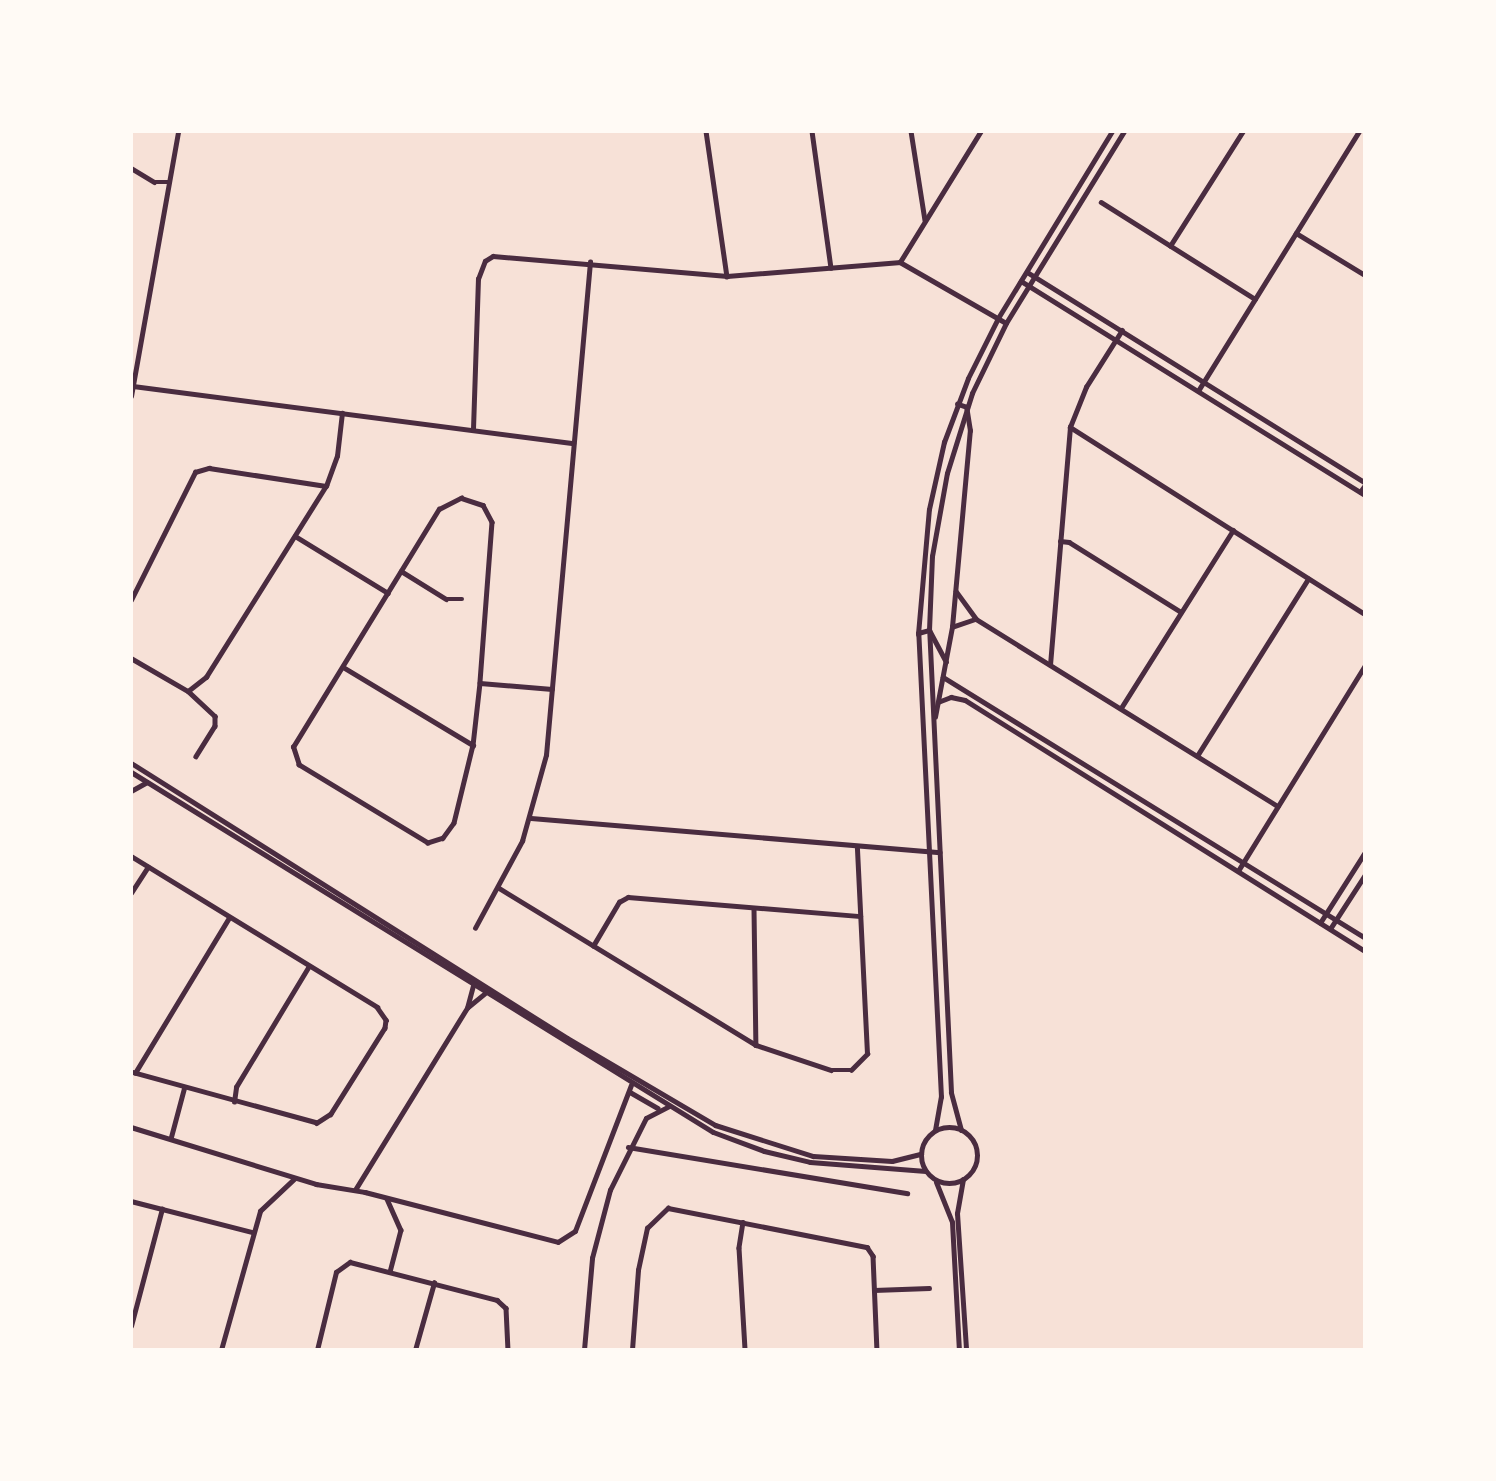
<!DOCTYPE html>
<style>
body{margin:0}
#map{position:relative;width:1496px;height:1481px;overflow:hidden;background:#f7e1d7;font-family:"DM Sans",sans-serif}
div>[style]{position:absolute}
.minor>*{height:4.5px;margin:-2.25px;padding:0 2.25px;transform-origin:2.25px;border-radius:2.25px;background:#4a2c40}
.tertiary>*{height:5px;margin:-2.5px;padding:0 2.5px;transform-origin:2.5px;border-radius:2.5px;background:#4a2c40}
.tertiary>.ring{margin:-2.5px;padding:0;box-sizing:content-box;background:none;border:5px solid #4a2c40;border-radius:50%}
span{translate:-50% -50%;white-space:nowrap;text-align:center;line-height:1.15;-webkit-text-stroke:6px #fffaf5;paint-order:stroke}
.frame{position:absolute;inset:0;border:133px solid #fffaf5;pointer-events:none}
</style>
<div id="map">
<div class="minor">
<i style="left:706px;top:131px;width:147px;rotate:81.8deg"></i>
<i style="left:812px;top:131px;width:138px;rotate:82.1deg"></i>
<i style="left:911px;top:131px;width:90px;rotate:81.1deg"></i>
<i style="left:131px;top:168px;width:27px;rotate:31deg"></i>
<i style="left:154px;top:182px;width:16px"></i>
<i style="left:1101px;top:202px;width:182px;rotate:32.2deg"></i>
<i style="left:1296px;top:233px;width:81px;rotate:31.3deg"></i>
<i style="left:1170px;top:246px;width:136px;rotate:-57.6deg"></i>
<i style="left:900px;top:262px;width:154px;rotate:-58.3deg"></i>
<i style="left:1027px;top:272px;width:398px;rotate:31.9deg"></i>
<i style="left:1021px;top:281px;width:405px;rotate:31.9deg"></i>
<i style="left:133px;top:386px;width:444px;rotate:7.4deg"></i>
<i style="left:1198px;top:391px;width:306px;rotate:-58.2deg"></i>
<i style="left:1070px;top:427px;width:349px;rotate:32.4deg"></i>
<i style="left:473px;top:429px;width:150px;rotate:-88.1deg"></i>
<i style="left:478px;top:279px;width:19px;rotate:-69deg"></i>
<i style="left:485px;top:261px;width:9px;rotate:-32deg"></i>
<i style="left:493px;top:256px;width:235px;rotate:4.9deg"></i>
<i style="left:727px;top:276px;width:174px;rotate:-4.6deg"></i>
<i style="left:900px;top:262px;width:122px;rotate:29.9deg"></i>
<i style="left:1360px;top:492px;width:9px;rotate:-54deg"></i>
<i style="left:461px;top:498px;width:23px;rotate:18deg"></i>
<i style="left:483px;top:505px;width:19px;rotate:62deg"></i>
<i style="left:492px;top:522px;width:161px;rotate:94.3deg"></i>
<i style="left:480px;top:683px;width:62px;rotate:96.4deg"></i>
<i style="left:473px;top:745px;width:80px;rotate:103.7deg"></i>
<i style="left:454px;top:823px;width:19px;rotate:126deg"></i>
<i style="left:443px;top:838px;width:16px;rotate:162deg"></i>
<i style="left:428px;top:843px;width:151px;rotate:-148.8deg"></i>
<i style="left:299px;top:765px;width:19px;rotate:-108deg"></i>
<i style="left:293px;top:747px;width:279px;rotate:-58.5deg"></i>
<i style="left:439px;top:509px;width:25px;rotate:-27deg"></i>
<i style="left:295px;top:536px;width:109px;rotate:31.5deg"></i>
<i style="left:1060px;top:541px;width:9px;rotate:6deg"></i>
<i style="left:1069px;top:542px;width:132px;rotate:32deg"></i>
<i style="left:401px;top:571px;width:53px;rotate:31.9deg"></i>
<i style="left:446px;top:599px;width:16px"></i>
<i style="left:956px;top:591px;width:34px;rotate:54deg"></i>
<i style="left:976px;top:619px;width:355px;rotate:31.8deg"></i>
<i style="left:131px;top:600px;width:143px;rotate:-63.4deg"></i>
<i style="left:195px;top:472px;width:15px;rotate:-16deg"></i>
<i style="left:209px;top:468px;width:118px;rotate:8.7deg"></i>
<i style="left:952px;top:627px;width:24px;rotate:-19deg"></i>
<i style="left:131px;top:658px;width:66px;rotate:30.1deg"></i>
<i style="left:188px;top:691px;width:37px;rotate:43deg"></i>
<i style="left:215px;top:716px;width:10px;rotate:90deg"></i>
<i style="left:215px;top:726px;width:36px;rotate:122deg"></i>
<i style="left:1050px;top:665px;width:239px;rotate:-85.2deg"></i>
<i style="left:1070px;top:427px;width:43px;rotate:-68.2deg"></i>
<i style="left:1086px;top:387px;width:67px;rotate:-57.7deg"></i>
<i style="left:343px;top:667px;width:152px;rotate:31deg"></i>
<i style="left:943px;top:677px;width:496px;rotate:31.7deg"></i>
<i style="left:480px;top:683px;width:72px;rotate:4.8deg"></i>
<i style="left:188px;top:691px;width:23px;rotate:-38deg"></i>
<i style="left:206px;top:677px;width:226px;rotate:-57.9deg"></i>
<i style="left:326px;top:486px;width:32px;rotate:-70deg"></i>
<i style="left:337px;top:456px;width:43px;rotate:-83.4deg"></i>
<i style="left:938px;top:702px;width:14px;rotate:-21deg"></i>
<i style="left:951px;top:697px;width:14px;rotate:12deg"></i>
<i style="left:965px;top:700px;width:472px;rotate:32.1deg"></i>
<i style="left:1121px;top:708px;width:210px;rotate:-57.8deg"></i>
<i style="left:935px;top:717px;width:92px;rotate:-79.3deg"></i>
<i style="left:952px;top:627px;width:197px;rotate:-84.8deg"></i>
<i style="left:970px;top:431px;width:24px;rotate:-99deg"></i>
<i style="left:966px;top:407px;width:9px;rotate:-162deg"></i>
<i style="left:1197px;top:756px;width:209px;rotate:-57.9deg"></i>
<i style="left:131px;top:791px;width:18px;rotate:-29deg"></i>
<i style="left:531px;top:818px;width:410px;rotate:4.8deg"></i>
<i style="left:131px;top:856px;width:289px;rotate:31.5deg"></i>
<i style="left:377px;top:1007px;width:16px;rotate:55deg"></i>
<i style="left:386px;top:1020px;width:8px;rotate:97deg"></i>
<i style="left:385px;top:1028px;width:102px;rotate:122.1deg"></i>
<i style="left:331px;top:1114px;width:17px;rotate:147deg"></i>
<i style="left:317px;top:1123px;width:193px;rotate:-164.7deg"></i>
<i style="left:1238px;top:871px;width:242px;rotate:-58.3deg"></i>
<i style="left:499px;top:888px;width:301px;rotate:31.4deg"></i>
<i style="left:756px;top:1045px;width:79px;rotate:18.4deg"></i>
<i style="left:831px;top:1070px;width:20px"></i>
<i style="left:851px;top:1070px;width:23px;rotate:-45deg"></i>
<i style="left:867px;top:1054px;width:206px;rotate:-92.8deg"></i>
<i style="left:131px;top:893px;width:31px;rotate:-57deg"></i>
<i style="left:754px;top:909px;width:136px;rotate:89.2deg"></i>
<i style="left:1320px;top:923px;width:84px;rotate:-57.6deg"></i>
<i style="left:475px;top:928px;width:99px;rotate:-61.6deg"></i>
<i style="left:522px;top:841px;width:89px;rotate:-74.4deg"></i>
<i style="left:546px;top:755px;width:495px;rotate:-84.9deg"></i>
<i style="left:1330px;top:929px;width:64px;rotate:-57.1deg"></i>
<i style="left:593px;top:946px;width:51px;rotate:-59.4deg"></i>
<i style="left:619px;top:902px;width:10px;rotate:-29deg"></i>
<i style="left:628px;top:897px;width:233px;rotate:4.7deg"></i>
<i style="left:468px;top:1007px;width:21px;rotate:-39deg"></i>
<i style="left:135px;top:1073px;width:181px;rotate:-58.8deg"></i>
<i style="left:630px;top:1092px;width:32px;rotate:30deg"></i>
<i style="left:234px;top:1102px;width:15px;rotate:-82deg"></i>
<i style="left:236px;top:1087px;width:141px;rotate:-58.9deg"></i>
<i style="left:131px;top:1127px;width:194px;rotate:17.1deg"></i>
<i style="left:316px;top:1184px;width:50px;rotate:9.3deg"></i>
<i style="left:365px;top:1192px;width:199px;rotate:14.5deg"></i>
<i style="left:558px;top:1242px;width:20px;rotate:-33deg"></i>
<i style="left:575px;top:1231px;width:156px;rotate:-69deg"></i>
<i style="left:171px;top:1137px;width:51px;rotate:-75.1deg"></i>
<i style="left:628px;top:1147px;width:283px;rotate:9.4deg"></i>
<i style="left:355px;top:1190px;width:214px;rotate:-58.4deg"></i>
<i style="left:467px;top:1008px;width:23px;rotate:-75deg"></i>
<i style="left:387px;top:1199px;width:34px;rotate:66deg"></i>
<i style="left:401px;top:1230px;width:43px;rotate:104.7deg"></i>
<i style="left:131px;top:1201px;width:125px;rotate:14.4deg"></i>
<i style="left:743px;top:1222px;width:26px;rotate:99deg"></i>
<i style="left:739px;top:1248px;width:102px;rotate:86.6deg"></i>
<i style="left:874px;top:1290px;width:55px;rotate:-2.1deg"></i>
<i style="left:131px;top:1326px;width:121px;rotate:-75.2deg"></i>
<i style="left:221px;top:1350px;width:144px;rotate:-74.3deg"></i>
<i style="left:260px;top:1211px;width:47px;rotate:-43.3deg"></i>
<i style="left:317px;top:1350px;width:80px;rotate:-76.3deg"></i>
<i style="left:336px;top:1272px;width:17px;rotate:-36deg"></i>
<i style="left:350px;top:1262px;width:152px;rotate:14.5deg"></i>
<i style="left:497px;top:1300px;width:12px;rotate:42deg"></i>
<i style="left:506px;top:1308px;width:42px;rotate:87.3deg"></i>
<i style="left:415px;top:1350px;width:70px;rotate:-74.2deg"></i>
<i style="left:584px;top:1350px;width:92px;rotate:-85deg"></i>
<i style="left:592px;top:1258px;width:70px;rotate:-75.2deg"></i>
<i style="left:610px;top:1190px;width:80px;rotate:-63.4deg"></i>
<i style="left:646px;top:1118px;width:25px;rotate:-27deg"></i>
<i style="left:632px;top:1350px;width:80px;rotate:-85.7deg"></i>
<i style="left:638px;top:1270px;width:43px;rotate:-77.9deg"></i>
<i style="left:647px;top:1228px;width:29px;rotate:-44deg"></i>
<i style="left:668px;top:1208px;width:203px;rotate:11.1deg"></i>
<i style="left:867px;top:1247px;width:11px;rotate:56deg"></i>
<i style="left:873px;top:1256px;width:94px;rotate:87.6deg"></i>
</div>
<div class="tertiary">
<i style="left:131px;top:396px;width:269px;rotate:-79.9deg"></i>
<i style="left:918px;top:633px;width:11px;rotate:-15deg"></i>
<i style="left:929px;top:630px;width:36px;rotate:62deg"></i>
<i style="left:131px;top:763px;width:515px;rotate:32.24deg"></i>
<i style="left:567px;top:1038px;width:172px;rotate:30.4deg"></i>
<i style="left:715px;top:1125px;width:103px;rotate:17.6deg"></i>
<i style="left:813px;top:1156px;width:79px;rotate:3.6deg"></i>
<i style="left:892px;top:1161px;width:30px;rotate:-14deg"></i>
<i style="left:131px;top:772px;width:684px;rotate:31.74deg"></i>
<i style="left:713px;top:1132px;width:54px;rotate:20.4deg"></i>
<i style="left:764px;top:1151px;width:47px;rotate:13.4deg"></i>
<i style="left:810px;top:1162px;width:116px;rotate:4.4deg"></i>
<i class="ring" style="left:921px;top:1127px;width:51px;height:51px"></i>
<i style="left:935px;top:1130px;width:34px;rotate:-80deg"></i>
<i style="left:941px;top:1097px;width:464px;rotate:-92.8deg"></i>
<i style="left:918px;top:634px;width:125px;rotate:-85deg"></i>
<i style="left:929px;top:509px;width:69px;rotate:-77.4deg"></i>
<i style="left:944px;top:442px;width:68px;rotate:-69.4deg"></i>
<i style="left:968px;top:378px;width:67px;rotate:-63.4deg"></i>
<i style="left:998px;top:318px;width:219px;rotate:-58.6deg"></i>
<i style="left:961px;top:1130px;width:39px;rotate:-105deg"></i>
<i style="left:951px;top:1092px;width:463px;rotate:-92.7deg"></i>
<i style="left:929px;top:630px;width:74px;rotate:-87.7deg"></i>
<i style="left:932px;top:556px;width:84px;rotate:-79.8deg"></i>
<i style="left:947px;top:473px;width:84px;rotate:-72.6deg"></i>
<i style="left:972px;top:393px;width:78px;rotate:-64.1deg"></i>
<i style="left:1006px;top:323px;width:225px;rotate:-58.4deg"></i>
<i style="left:963px;top:1179px;width:35px;rotate:100deg"></i>
<i style="left:957px;top:1213px;width:137px;rotate:86.2deg"></i>
<i style="left:936px;top:1182px;width:43px;rotate:68.2deg"></i>
<i style="left:952px;top:1222px;width:128px;rotate:86.9deg"></i>
</div>
<div class="frame"></div>
</div>
